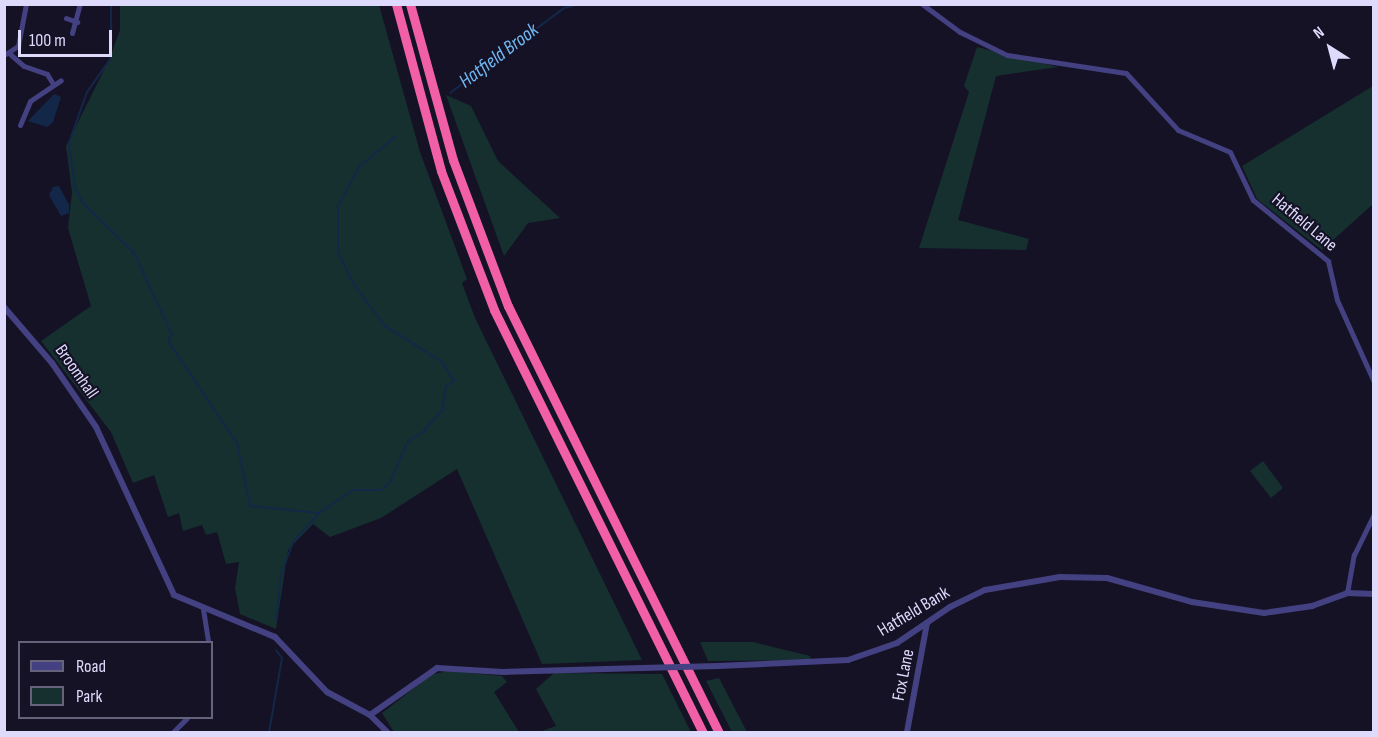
<!DOCTYPE html>
<style>
body{margin:0}
#map{position:relative;width:1378px;height:737px;overflow:hidden;background:#151226;font-family:"Sofia Sans Condensed",sans-serif}
div>[style]{position:absolute}
.green>*{inset:0;background:#15302f}
.water>*{inset:0;background:#132849}
.stream>*{height:2px;margin:-1px;padding:0 1px;transform-origin:1px;border-radius:1px;background:#132849}
.minor>*{height:5px;margin:-2.5px;padding:0 2.5px;transform-origin:2.5px;border-radius:2.5px;background:#434181}
.tertiary>*{height:6px;margin:-3px;padding:0 3px;transform-origin:3px;border-radius:3px;background:#434181}
.motorway>*{height:9px;margin:-4.5px;padding:0 4.5px;transform-origin:4.5px;border-radius:4.5px;background:#f160a7}
.tertiary-bridge>*{height:6px;margin:-3px;padding:0 3px;transform-origin:3px;border-radius:3px;background:#434181}
span{translate:-50% -50%;white-space:nowrap;text-align:center;line-height:1.15;-webkit-text-stroke:4.5px #151226;paint-order:stroke}
.street-label{font-size:18px;color:#dedafc}
.water-label{font-size:20px;color:#71b8f3;font-style:italic}
.frame{position:absolute;inset:0;border:6px solid #dedafc;pointer-events:none}
.legend{position:absolute;left:18px;top:641px;width:195px;height:78px;box-sizing:border-box;background:#151226;border:2px solid #65627c;margin:0;padding:8px 10px;list-style:none;font-size:18px;color:#dedafc}
.legend li{display:flex;align-items:center;gap:12px;height:30px}
.legend b{width:30px;border:2px solid #65627c}
.north{position:absolute;left:1300px;top:18px;width:60px;height:60px;-webkit-text-stroke:4px #151226;paint-order:stroke;rotate:324deg;font-size:16px;font-weight:700;line-height:24px;text-align:center;color:#dedafc}
.north::after{content:'';display:block;margin:auto;width:21px;height:27px;background:#dedafc;clip-path:polygon(50% 0,100% 100%,50% 72%,0 100%)}
.scale{position:absolute;left:18px;top:30px;width:94px;height:27px;box-sizing:border-box;border:3px solid #dedafc;border-top:0;padding-left:8px;font-size:18px;line-height:21px;white-space:nowrap;color:#dedafc;-webkit-text-stroke:4px #151226;paint-order:stroke}
</style>
<div id="map">
<div class="green">
<i style="clip-path:polygon(120px 5px,379px 5px,420px 152px,467px 279px,462px 283px,475px 318px,642px 660px,542px 664px,457px 469px,381px 518px,330px 537px,313px 524px,288px 550px,276px 629px,240px 614px,235px 588px,239px 562px,226px 564px,217px 532px,206px 535px,202px 525px,183px 531px,179px 513px,168px 517px,154px 475px,133px 483px,111px 432px,41px 341px,91px 306px,68px 228px,72px 192px,66px 146px,109px 60px,120px 30px)"></i>
<i style="clip-path:polygon(977px 47px,1058px 67px,996px 76px,958px 220px,1029px 239px,1026px 250px,919px 248px,969px 92px,964px 86px)"></i>
<i style="clip-path:polygon(1373px 86px,1373px 204px,1322px 250px,1257px 199px,1242px 166px)"></i>
<i style="clip-path:polygon(446px 95px,471px 106px,498px 161px,560px 218px,528px 223px,504px 256px)"></i>
<i style="clip-path:polygon(1263px 461px,1283px 488px,1271px 498px,1250px 471px)"></i>
<i style="clip-path:polygon(700px 642px,753px 642px,810px 656px,811px 660px,708px 661px)"></i>
<i style="clip-path:polygon(447px 671px,502px 676px,507px 682px,494px 692px,519px 732px,394px 732px,382px 713px,431px 675px)"></i>
<i style="clip-path:polygon(554px 673px,662px 674px,691px 732px,539px 732px,556px 726px,536px 689px)"></i>
<i style="clip-path:polygon(719px 678px,747px 732px,732px 732px,706px 681px)"></i>
</div>
<div class="water">
<i style="clip-path:polygon(54px 94px,61px 97px,53px 122px,47px 127px,28px 121px)"></i>
<i style="clip-path:polygon(59px 186px,69px 205px,69px 213px,61px 216px,49px 195px,53px 187px)"></i>
</div>
<div class="stream">
<i style="left:111px;top:4px;width:54px;rotate:90deg"></i>
<i style="left:111px;top:58px;width:42px;rotate:125.2deg"></i>
<i style="left:87px;top:92px;width:54px;rotate:109.4deg"></i>
<i style="left:69px;top:143px;width:45px;rotate:82.4deg"></i>
<i style="left:75px;top:188px;width:16px;rotate:63deg"></i>
<i style="left:82px;top:202px;width:73px;rotate:44.4deg"></i>
<i style="left:134px;top:253px;width:90px;rotate:65.1deg"></i>
<i style="left:172px;top:335px;width:7px;rotate:124deg"></i>
<i style="left:168px;top:341px;width:123px;rotate:55.9deg"></i>
<i style="left:237px;top:443px;width:64px;rotate:78.3deg"></i>
<i style="left:250px;top:506px;width:69px;rotate:5.8deg"></i>
<i style="left:450px;top:93px;width:142px;rotate:-36.7deg"></i>
<i style="left:564px;top:8px;width:16px;rotate:-14deg"></i>
<i style="left:276px;top:620px;width:45px;rotate:-83.7deg"></i>
<i style="left:281px;top:575px;width:35px;rotate:-70deg"></i>
<i style="left:293px;top:542px;width:39px;rotate:-48deg"></i>
<i style="left:319px;top:513px;width:41px;rotate:-34.1deg"></i>
<i style="left:353px;top:490px;width:27px"></i>
<i style="left:380px;top:490px;width:11px;rotate:-34deg"></i>
<i style="left:389px;top:484px;width:47px;rotate:-66.2deg"></i>
<i style="left:408px;top:441px;width:16px;rotate:-30deg"></i>
<i style="left:422px;top:433px;width:30px;rotate:-48deg"></i>
<i style="left:442px;top:411px;width:25px;rotate:-81deg"></i>
<i style="left:446px;top:386px;width:9px;rotate:-32deg"></i>
<i style="left:454px;top:381px;width:22px;rotate:-122deg"></i>
<i style="left:442px;top:362px;width:67px;rotate:-147.7deg"></i>
<i style="left:385px;top:326px;width:51px;rotate:-127.1deg"></i>
<i style="left:354px;top:285px;width:37px;rotate:-116deg"></i>
<i style="left:338px;top:252px;width:46px;rotate:-90deg"></i>
<i style="left:338px;top:206px;width:44px;rotate:-61.7deg"></i>
<i style="left:359px;top:167px;width:48px;rotate:-40deg"></i>
<i style="left:237px;top:732px;width:21px"></i>
<i style="left:269px;top:732px;width:75px;rotate:-80deg"></i>
<i style="left:282px;top:658px;width:10px;rotate:-127deg"></i>
</div>
<div class="minor">
<i style="left:922px;top:4px;width:47px;rotate:36.4deg"></i>
<i style="left:960px;top:32px;width:52px;rotate:26.1deg"></i>
<i style="left:1007px;top:55px;width:120px;rotate:8.6deg"></i>
<i style="left:1126px;top:73px;width:77px;rotate:47.6deg"></i>
<i style="left:1178px;top:130px;width:56px;rotate:22.9deg"></i>
<i style="left:1230px;top:152px;width:53px;rotate:64.4deg"></i>
<i style="left:1253px;top:200px;width:97px;rotate:39.1deg"></i>
<i style="left:1328px;top:261px;width:40px;rotate:77deg"></i>
<i style="left:1337px;top:300px;width:90px;rotate:65.7deg"></i>
<i style="left:66px;top:18px;width:12px;rotate:20deg"></i>
<i style="left:72px;top:33px;width:30px;rotate:-75deg"></i>
<i style="left:10px;top:54px;width:18px;rotate:41deg"></i>
<i style="left:24px;top:66px;width:24px;rotate:19deg"></i>
<i style="left:47px;top:74px;width:12px;rotate:59deg"></i>
<i style="left:4px;top:55px;width:17px;rotate:-33deg"></i>
<i style="left:18px;top:46px;width:43px;rotate:-79.2deg"></i>
<i style="left:20px;top:125px;width:26px;rotate:-67deg"></i>
<i style="left:30px;top:101px;width:37px;rotate:-34deg"></i>
<i style="left:1347px;top:593px;width:39px;rotate:-80deg"></i>
<i style="left:1354px;top:555px;width:46px;rotate:-64deg"></i>
<i style="left:203px;top:609px;width:33px;rotate:81deg"></i>
<i style="left:173px;top:732px;width:20px;rotate:-45deg"></i>
</div>
<div class="tertiary">
<i style="left:4px;top:307px;width:74px;rotate:49.4deg"></i>
<i style="left:52px;top:363px;width:78px;rotate:55.5deg"></i>
<i style="left:96px;top:427px;width:185px;rotate:65.1deg"></i>
<i style="left:174px;top:595px;width:109px;rotate:22.6deg"></i>
<i style="left:275px;top:637px;width:76px;rotate:46.6deg"></i>
<i style="left:327px;top:692px;width:49px;rotate:28.1deg"></i>
<i style="left:370px;top:715px;width:24px;rotate:45deg"></i>
<i style="left:718px;top:666px;width:130px;rotate:-2.6deg"></i>
<i style="left:848px;top:660px;width:52px;rotate:-19.1deg"></i>
<i style="left:897px;top:643px;width:64px;rotate:-34.2deg"></i>
<i style="left:950px;top:607px;width:39px;rotate:-26deg"></i>
<i style="left:985px;top:590px;width:76px;rotate:-9.8deg"></i>
<i style="left:1060px;top:577px;width:47px;rotate:1.2deg"></i>
<i style="left:1107px;top:578px;width:88px;rotate:15.8deg"></i>
<i style="left:1192px;top:602px;width:73px;rotate:8.7deg"></i>
<i style="left:1264px;top:613px;width:49px;rotate:-8.3deg"></i>
<i style="left:1312px;top:606px;width:37px;rotate:-20deg"></i>
<i style="left:1347px;top:593px;width:27px;rotate:2deg"></i>
<i style="left:370px;top:715px;width:82px;rotate:-35deg"></i>
<i style="left:437px;top:668px;width:66px;rotate:3.5deg"></i>
<i style="left:503px;top:672px;width:139px;rotate:-1.6deg"></i>
<i style="left:907px;top:732px;width:111px;rotate:-79.6deg"></i>
</div>
<div class="motorway">
<i style="left:396px;top:4px;width:173px;rotate:74.9deg"></i>
<i style="left:441px;top:171px;width:149px;rotate:69.1deg"></i>
<i style="left:494px;top:310px;width:471px;rotate:63.7deg"></i>
<i style="left:410px;top:4px;width:162px;rotate:74.6deg"></i>
<i style="left:453px;top:160px;width:156px;rotate:69.4deg"></i>
<i style="left:508px;top:306px;width:475px;rotate:63.7deg"></i>
</div>
<div class="tertiary-bridge">
<i style="left:642px;top:668px;width:76px;rotate:-1.5deg"></i>
</div>
<div class="street-label">
<span style="left:1304px;top:223px;rotate:40deg">Hatfield Lane</span>
<span style="left:76px;top:372px;rotate:55deg">Broomhall</span>
<span style="left:914px;top:612px;rotate:-31deg">Hatfield Bank</span>
<span style="left:904px;top:675px;rotate:-79deg">Fox Lane</span>
</div>
<div class="water-label">
<span style="left:499px;top:56px;rotate:-37deg">Hatfield Brook</span>
</div>
<div class="frame"></div>
<ul class="legend">
<li><b style="height:8px;background:#434181"></b>Road</li>
<li><b style="height:16px;background:#15302f"></b>Park</li>
</ul>
<div class="north">N</div>
<div class="scale">100 m</div>
</div>
